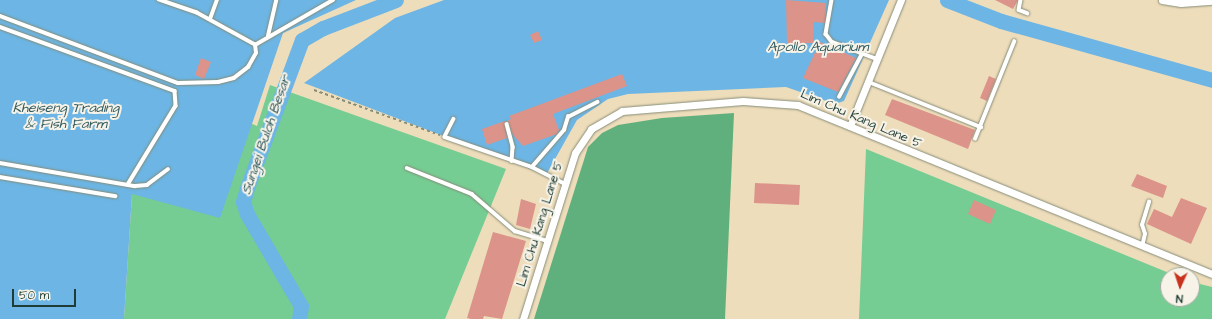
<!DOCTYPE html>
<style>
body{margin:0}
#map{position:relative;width:1212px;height:319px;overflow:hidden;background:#edb;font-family:"Architects Daughter",sans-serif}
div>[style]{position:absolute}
.green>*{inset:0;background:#75cd93}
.forest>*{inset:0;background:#60b07d}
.water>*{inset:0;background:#6cb5e4}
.river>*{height:15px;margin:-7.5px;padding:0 7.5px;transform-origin:7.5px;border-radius:7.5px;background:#6cb5e4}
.building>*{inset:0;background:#dc938a}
.path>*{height:1.5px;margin-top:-0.75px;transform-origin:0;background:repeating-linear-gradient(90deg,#868d78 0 3px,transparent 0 6px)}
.roads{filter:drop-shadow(0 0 1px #868d78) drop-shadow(0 0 1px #868d78)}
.service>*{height:3.5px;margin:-1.75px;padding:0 1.75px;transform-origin:1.75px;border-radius:1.75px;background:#fff}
.minor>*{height:7px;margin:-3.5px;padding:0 3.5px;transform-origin:3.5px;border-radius:3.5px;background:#fff}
span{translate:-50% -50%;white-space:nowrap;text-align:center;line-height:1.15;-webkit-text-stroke:4px #f7f3e8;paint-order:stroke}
.street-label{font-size:13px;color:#1f3d34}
.water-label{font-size:14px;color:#325b60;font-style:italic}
.north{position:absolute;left:1160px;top:267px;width:40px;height:40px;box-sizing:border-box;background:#f7f3e8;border:1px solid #a1aaa0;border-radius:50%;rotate:183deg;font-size:11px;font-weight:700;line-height:16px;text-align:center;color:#1f3d34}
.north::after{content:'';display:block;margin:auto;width:14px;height:18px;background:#c8321e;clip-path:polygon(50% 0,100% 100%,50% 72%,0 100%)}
.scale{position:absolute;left:12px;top:289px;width:64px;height:18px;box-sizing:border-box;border:2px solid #1f3d34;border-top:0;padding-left:5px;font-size:12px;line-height:14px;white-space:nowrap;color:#1f3d34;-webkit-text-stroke:3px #f7f3e8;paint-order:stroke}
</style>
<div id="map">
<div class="green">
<i style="clip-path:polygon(270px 85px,506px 169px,445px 319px,124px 319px,132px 194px,191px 100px,257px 126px)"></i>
<i style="clip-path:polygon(866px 149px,1174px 275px,1168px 275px,1168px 299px,1192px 299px,1192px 282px,1212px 287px,1212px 319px,859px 319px)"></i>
</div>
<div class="forest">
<i style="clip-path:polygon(734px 113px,725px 319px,534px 319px,588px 147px,602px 133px,618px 125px,662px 118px)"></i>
</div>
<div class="water">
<i style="clip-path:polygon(0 0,356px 0,283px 33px,220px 218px,132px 194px,124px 319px,0 319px)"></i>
<i style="clip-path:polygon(444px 0,889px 0,844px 101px,835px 104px,786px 87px,628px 94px,608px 99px,577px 120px,546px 175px,304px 83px,395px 18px)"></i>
</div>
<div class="river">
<i style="left:947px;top:0;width:58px;rotate:21.3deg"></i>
<i style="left:1001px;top:21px;width:219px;rotate:15.6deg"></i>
<i style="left:299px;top:319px;width:13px;rotate:-81deg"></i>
<i style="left:301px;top:306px;width:107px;rotate:-120.4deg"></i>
<i style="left:247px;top:214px;width:13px;rotate:-108deg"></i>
<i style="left:243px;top:202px;width:18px;rotate:-74deg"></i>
<i style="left:248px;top:185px;width:155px;rotate:-69.6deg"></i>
<i style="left:302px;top:40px;width:24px;rotate:-30deg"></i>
<i style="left:323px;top:28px;width:78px;rotate:-21deg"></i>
</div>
<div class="building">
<i style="clip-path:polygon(786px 0,826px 3px,825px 23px,813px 22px,813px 43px,787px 44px)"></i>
<i style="clip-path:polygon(995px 0,1018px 0,1013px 9px)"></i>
<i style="clip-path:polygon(538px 31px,542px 40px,534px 43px,530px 35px)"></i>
<i style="clip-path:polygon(820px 42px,856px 58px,838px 92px,803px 78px)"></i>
<i style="clip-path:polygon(201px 58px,211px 62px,204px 79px,195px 75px)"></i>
<i style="clip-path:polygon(622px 74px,627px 86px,553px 114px,559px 130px,557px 134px,523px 146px,513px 135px,507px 121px,511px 119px,509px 116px)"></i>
<i style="clip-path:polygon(989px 76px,996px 79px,987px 101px,980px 98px)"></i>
<i style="clip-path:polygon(892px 99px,975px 130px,968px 149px,885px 115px)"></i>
<i style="clip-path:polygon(505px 121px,507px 138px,487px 145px,482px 129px)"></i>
<i style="clip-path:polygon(1137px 174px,1167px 186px,1163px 198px,1131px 186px)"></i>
<i style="clip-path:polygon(755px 183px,800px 185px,799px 205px,754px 203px)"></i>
<i style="clip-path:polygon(1181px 198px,1207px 208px,1191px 244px,1147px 224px,1154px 209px,1172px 217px)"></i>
<i style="clip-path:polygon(521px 199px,536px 204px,530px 229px,516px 225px)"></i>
<i style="clip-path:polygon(974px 200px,996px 210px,990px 224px,968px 214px)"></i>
<i style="clip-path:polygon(493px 232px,526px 241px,502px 319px,484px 316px,483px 319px,471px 319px,467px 318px)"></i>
</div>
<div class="path">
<i style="left:314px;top:90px;width:134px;rotate:19.7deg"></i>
</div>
<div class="roads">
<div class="service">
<i style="left:832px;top:0;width:35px;rotate:100deg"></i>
<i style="left:826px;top:34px;width:10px;rotate:53deg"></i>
<i style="left:832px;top:42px;width:48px;rotate:20.7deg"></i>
<i style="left:1021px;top:0;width:10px;rotate:101deg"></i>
<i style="left:1019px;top:10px;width:9px;rotate:21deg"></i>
<i style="left:0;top:16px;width:190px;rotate:20.6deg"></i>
<i style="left:178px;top:83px;width:40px;rotate:-1.4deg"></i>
<i style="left:218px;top:82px;width:16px;rotate:-14deg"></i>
<i style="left:234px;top:78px;width:18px;rotate:-38deg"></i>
<i style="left:248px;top:67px;width:16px;rotate:-60deg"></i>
<i style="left:256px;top:53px;width:8px;rotate:-97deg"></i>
<i style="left:255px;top:45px;width:66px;rotate:-151.1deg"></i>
<i style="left:197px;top:13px;width:40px;rotate:-161.1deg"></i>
<i style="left:210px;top:19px;width:20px;rotate:-70deg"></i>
<i style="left:0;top:27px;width:186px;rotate:20.1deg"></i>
<i style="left:175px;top:91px;width:15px;rotate:86deg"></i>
<i style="left:176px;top:106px;width:92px;rotate:121.3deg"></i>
<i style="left:268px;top:36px;width:37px;rotate:-77deg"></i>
<i style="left:255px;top:45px;width:90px;rotate:-30deg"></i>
<i style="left:869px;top:82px;width:121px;rotate:21.9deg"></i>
<i style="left:839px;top:97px;width:49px;rotate:-61.9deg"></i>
<i style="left:454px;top:119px;width:20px;rotate:117deg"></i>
<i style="left:445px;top:137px;width:92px;rotate:19deg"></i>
<i style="left:532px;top:167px;width:37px;rotate:27deg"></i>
<i style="left:507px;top:124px;width:24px;rotate:75deg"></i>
<i style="left:513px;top:147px;width:14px;rotate:94deg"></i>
<i style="left:975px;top:139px;width:105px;rotate:-68.1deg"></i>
<i style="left:0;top:163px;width:137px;rotate:9.7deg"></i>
<i style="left:135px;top:186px;width:12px;rotate:-5deg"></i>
<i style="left:147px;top:185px;width:26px;rotate:-37deg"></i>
<i style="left:532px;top:167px;width:49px;rotate:-49.1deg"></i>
<i style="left:564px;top:130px;width:14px;rotate:-73deg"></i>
<i style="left:568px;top:117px;width:33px;rotate:-27deg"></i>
<i style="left:407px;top:168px;width:70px;rotate:21.8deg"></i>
<i style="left:472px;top:194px;width:57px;rotate:40.7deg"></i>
<i style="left:515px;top:231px;width:34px;rotate:17deg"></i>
<i style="left:0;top:177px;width:117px;rotate:9.4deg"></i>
<i style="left:1142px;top:247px;width:13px;rotate:-77deg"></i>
<i style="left:1145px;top:234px;width:9px;rotate:-108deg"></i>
<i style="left:1142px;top:225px;width:24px;rotate:-73deg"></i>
</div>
<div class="minor">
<i style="left:1162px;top:0;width:19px;rotate:9deg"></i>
<i style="left:1181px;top:3px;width:31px;rotate:-4deg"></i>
<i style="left:850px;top:126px;width:136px;rotate:-68deg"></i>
<i style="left:523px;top:319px;width:174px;rotate:-72.6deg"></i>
<i style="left:575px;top:153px;width:29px;rotate:-56deg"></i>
<i style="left:591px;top:129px;width:36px;rotate:-30deg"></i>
<i style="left:622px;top:111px;width:121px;rotate:-4.7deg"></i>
<i style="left:743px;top:101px;width:55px;rotate:4.2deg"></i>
<i style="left:798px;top:105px;width:447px;rotate:22.2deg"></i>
</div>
</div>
<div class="street-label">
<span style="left:861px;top:119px;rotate:23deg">Lim Chu Kang Lane 5</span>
<span style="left:540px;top:224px;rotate:-73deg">Lim Chu Kang Lane 5</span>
</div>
<div class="water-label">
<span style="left:818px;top:47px">Apollo Aquarium</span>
<span style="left:66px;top:116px">Kheiseng Trading<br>&amp; Fish Farm</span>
<span style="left:266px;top:135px;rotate:-71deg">Sungei Buloh Besar</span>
</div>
<div class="north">N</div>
<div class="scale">50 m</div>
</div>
